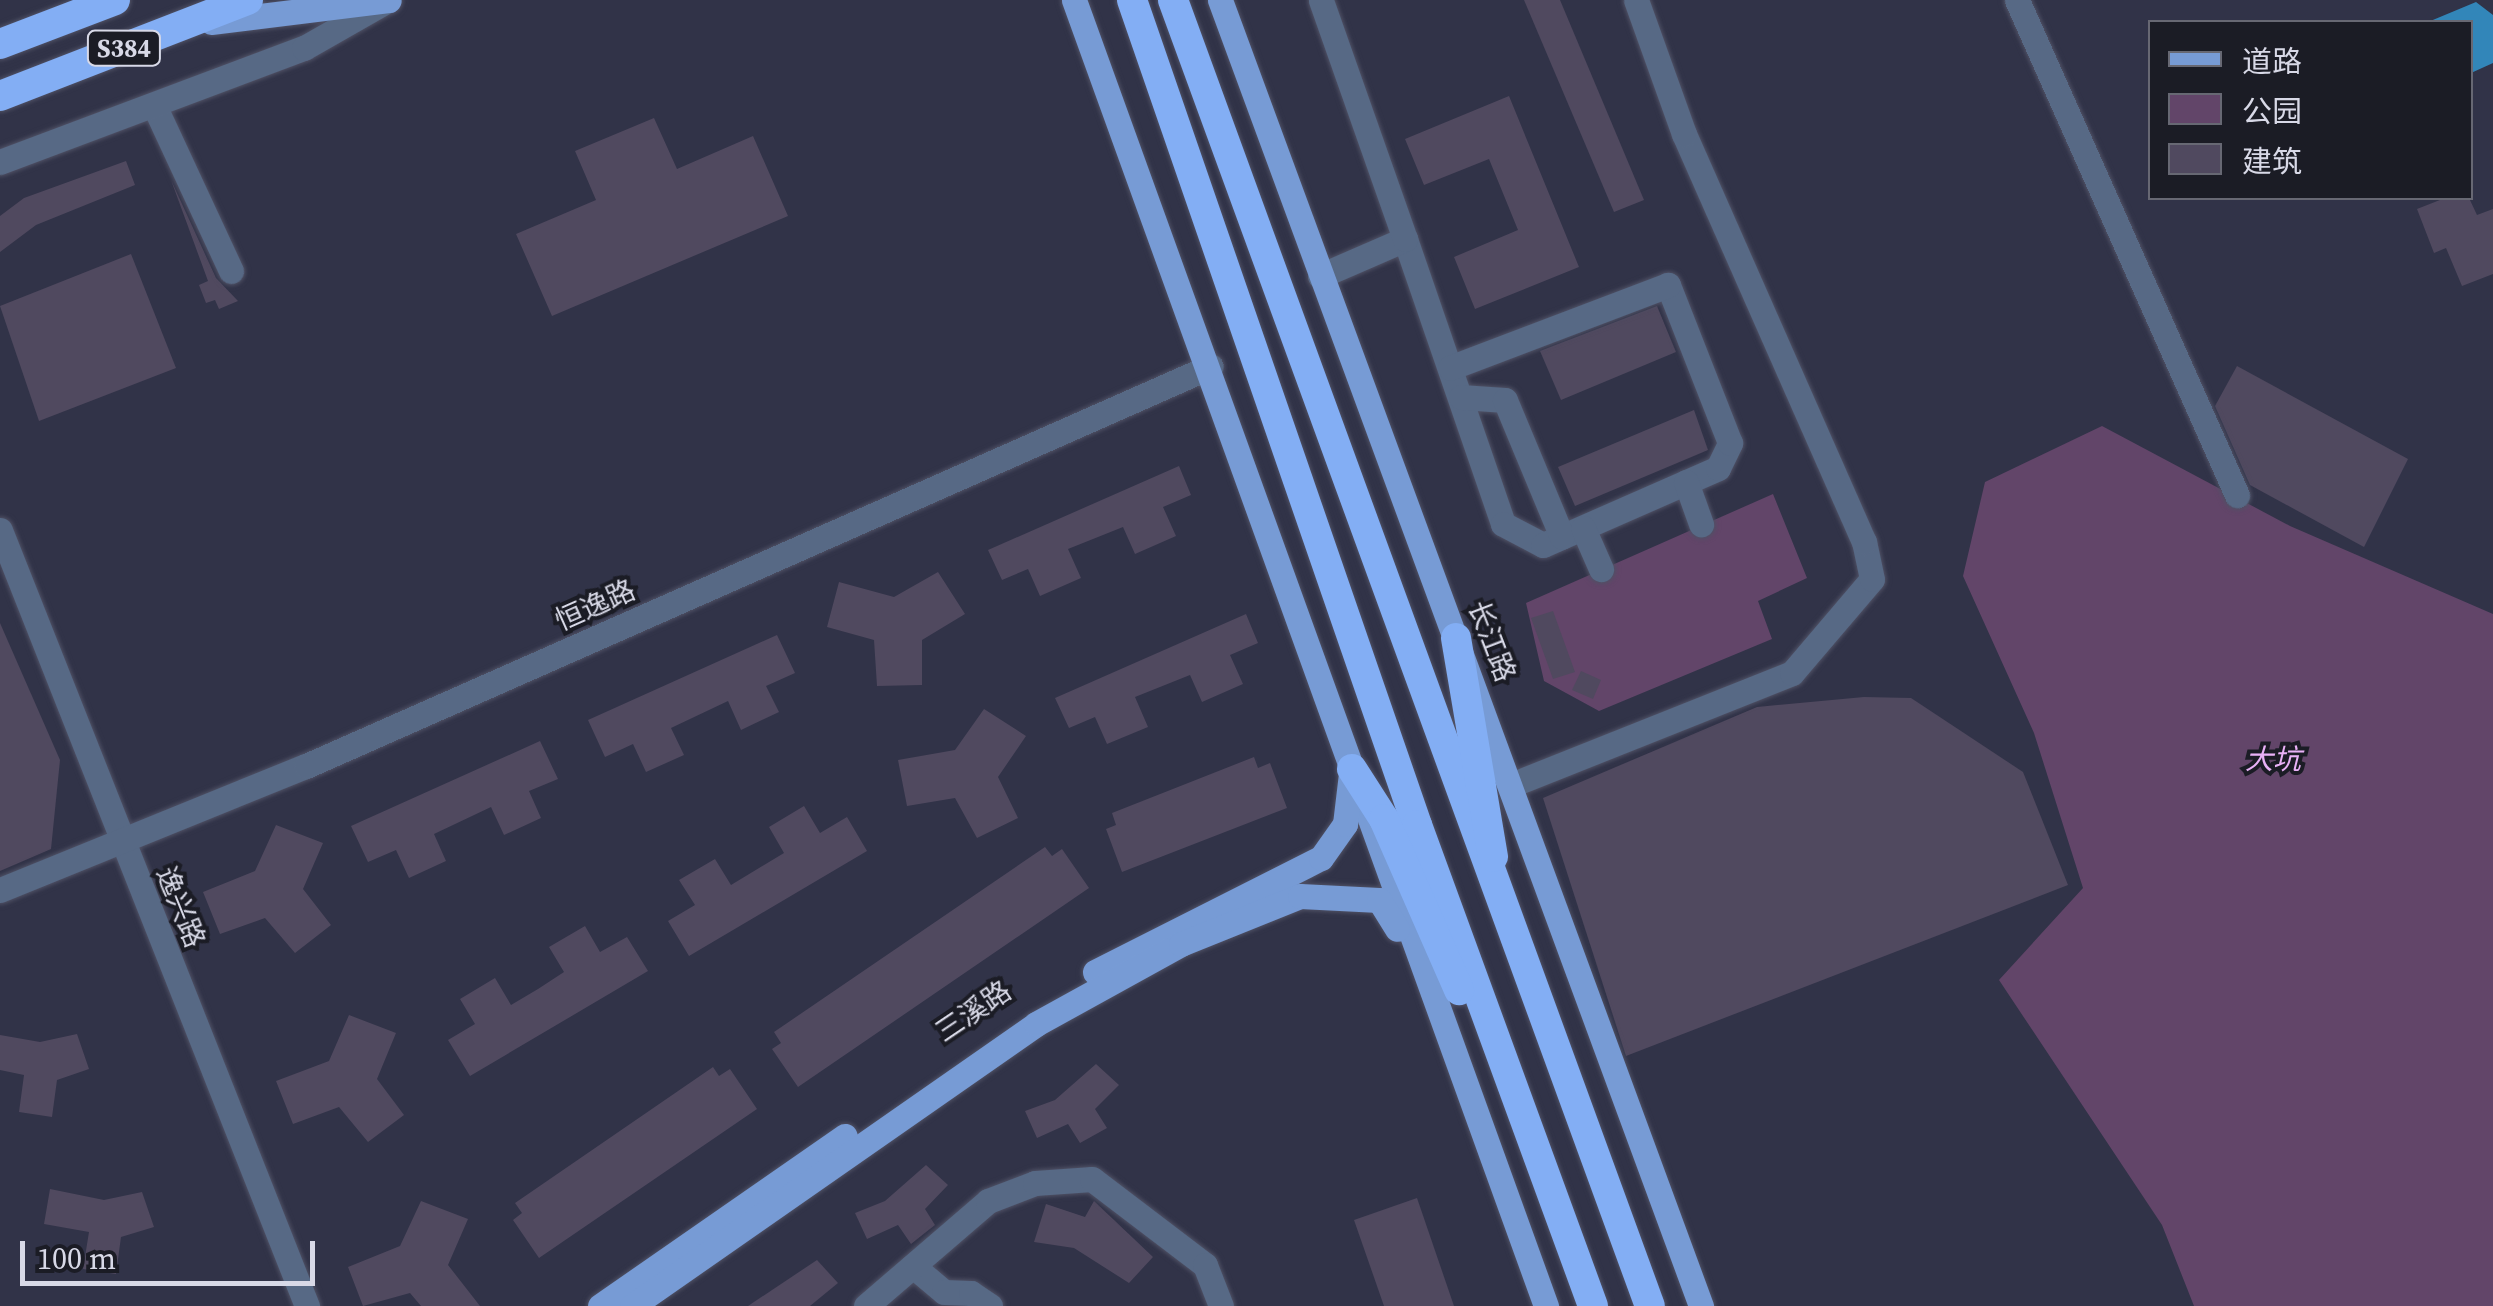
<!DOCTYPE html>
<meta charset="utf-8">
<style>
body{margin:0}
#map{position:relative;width:2493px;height:1306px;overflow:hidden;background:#313348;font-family:"Source Serif 4","Noto Sans SC",serif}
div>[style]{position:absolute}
.green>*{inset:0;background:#624569}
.water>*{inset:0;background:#3286b9}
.building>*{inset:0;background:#50495f}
.roads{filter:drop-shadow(0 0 2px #4f5165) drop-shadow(0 0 2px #4f5165)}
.minor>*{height:25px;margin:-12.5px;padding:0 12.5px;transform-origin:12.5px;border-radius:12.5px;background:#576985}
.major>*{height:25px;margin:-12.5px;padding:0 12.5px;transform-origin:12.5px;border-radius:12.5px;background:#779bd5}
.highway>*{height:30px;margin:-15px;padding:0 15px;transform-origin:15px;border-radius:15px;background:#83aef4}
span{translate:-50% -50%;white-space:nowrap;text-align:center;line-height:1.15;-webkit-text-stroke:8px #1b1c25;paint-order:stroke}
.shield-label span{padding:2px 8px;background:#1b1c25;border:2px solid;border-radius:8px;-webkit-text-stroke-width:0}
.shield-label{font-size:25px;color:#d8d9e7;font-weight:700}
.street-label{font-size:28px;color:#d8d9e7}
.park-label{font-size:28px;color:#e9b1f7;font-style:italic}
.legend{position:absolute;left:2148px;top:20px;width:325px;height:180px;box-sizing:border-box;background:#1b1c25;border:2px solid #676873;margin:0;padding:12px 18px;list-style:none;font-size:30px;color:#d8d9e7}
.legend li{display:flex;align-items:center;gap:20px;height:50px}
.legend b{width:50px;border:2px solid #676873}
.scale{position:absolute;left:20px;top:1241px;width:295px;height:45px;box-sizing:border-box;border:5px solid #d8d9e7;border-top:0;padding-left:12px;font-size:30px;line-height:35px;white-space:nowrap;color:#d8d9e7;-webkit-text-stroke:8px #1b1c25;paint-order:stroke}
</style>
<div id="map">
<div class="green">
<i style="clip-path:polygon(2102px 426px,2290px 526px,2493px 614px,2493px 1306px,2194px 1306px,2162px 1225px,1999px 980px,2083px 888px,2034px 733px,1963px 576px,1985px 482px)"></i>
<i style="clip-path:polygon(1773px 494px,1807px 578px,1758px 601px,1772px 639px,1599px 711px,1544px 681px,1526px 603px)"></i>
</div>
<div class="water">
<i style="clip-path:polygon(2476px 2px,2493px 15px,2493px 63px,2471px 73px,2470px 22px,2428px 22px)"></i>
</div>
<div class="building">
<i style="clip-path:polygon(1524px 0,1560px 0,1644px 200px,1614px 212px)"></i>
<i style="clip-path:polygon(1509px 96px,1579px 267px,1475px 309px,1454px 257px,1518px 230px,1489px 159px,1424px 185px,1405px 139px)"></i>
<i style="clip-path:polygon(654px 118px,677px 169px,753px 136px,788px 216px,552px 316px,516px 234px,596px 200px,575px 151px)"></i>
<i style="clip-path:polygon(126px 161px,135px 185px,36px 225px,0 252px,0 216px,24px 198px)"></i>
<i style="clip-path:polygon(171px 180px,216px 278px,238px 301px,219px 309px,215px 300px,206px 303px,199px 285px,208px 281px)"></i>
<i style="clip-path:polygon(2445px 198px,2469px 198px,2477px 215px,2493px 209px,2493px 274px,2462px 286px,2446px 248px,2434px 253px,2417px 209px)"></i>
<i style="clip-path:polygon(131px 254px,176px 368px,39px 421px,0 306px)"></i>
<i style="clip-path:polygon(1657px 306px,1676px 352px,1561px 400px,1540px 351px)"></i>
<i style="clip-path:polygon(2237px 366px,2408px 459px,2364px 547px,2250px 485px,2215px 406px)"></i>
<i style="clip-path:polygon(1694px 410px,1708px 450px,1575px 506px,1558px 467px)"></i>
<i style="clip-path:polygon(1179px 466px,1191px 495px,1163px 507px,1176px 536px,1135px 554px,1123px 527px,1068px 549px,1081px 578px,1040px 596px,1028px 569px,1002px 580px,988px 550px)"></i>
<i style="clip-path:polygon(938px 572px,965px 614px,922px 640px,922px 685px,877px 686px,874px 640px,827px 627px,839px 582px,894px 597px)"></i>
<i style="clip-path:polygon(1553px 611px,1575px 672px,1553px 679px,1531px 618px)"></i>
<i style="clip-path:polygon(1246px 614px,1258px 643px,1230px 655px,1243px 684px,1202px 702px,1190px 675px,1135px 697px,1148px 727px,1107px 744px,1095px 717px,1069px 728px,1055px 698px)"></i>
<i style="clip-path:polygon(0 623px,60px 760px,51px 849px,0 871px)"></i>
<i style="clip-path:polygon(777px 635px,795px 673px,766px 686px,779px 712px,741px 730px,728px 701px,671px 728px,684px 755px,646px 772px,633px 744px,605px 757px,588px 720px)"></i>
<i style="clip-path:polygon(1581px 671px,1601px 680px,1593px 699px,1572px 690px)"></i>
<i style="clip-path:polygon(1864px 697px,1911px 698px,2023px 772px,2068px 885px,1626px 1056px,1543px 798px,1757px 707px)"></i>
<i style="clip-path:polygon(984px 709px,1026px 736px,998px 777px,1018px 818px,977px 838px,955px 798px,907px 806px,898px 760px,955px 750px)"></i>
<i style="clip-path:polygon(540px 741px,558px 779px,529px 791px,541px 818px,504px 835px,491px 807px,434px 834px,446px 861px,409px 878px,396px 850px,368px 862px,351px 826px)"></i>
<i style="clip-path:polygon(1254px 757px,1258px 768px,1270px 763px,1287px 808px,1122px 872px,1106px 829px,1116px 825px,1112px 813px)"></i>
<i style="clip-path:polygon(804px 806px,820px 833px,847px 817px,867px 851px,689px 956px,668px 921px,695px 905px,679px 880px,715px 859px,731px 885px,784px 853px,769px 827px)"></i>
<i style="clip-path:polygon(276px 825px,323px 843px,303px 889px,331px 925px,295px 953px,265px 918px,220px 934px,203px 892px,255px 871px)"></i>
<i style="clip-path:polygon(1045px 847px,1052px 856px,1062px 849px,1089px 888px,798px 1087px,772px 1049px,781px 1043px,774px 1032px)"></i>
<i style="clip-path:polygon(585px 926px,600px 952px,627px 937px,648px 971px,470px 1076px,448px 1040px,475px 1024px,460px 999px,495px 978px,511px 1005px,538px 989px,564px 972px,549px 947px)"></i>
<i style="clip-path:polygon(349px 1015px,396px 1033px,377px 1079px,404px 1115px,368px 1142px,339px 1107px,293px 1124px,276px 1081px,329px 1061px)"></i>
<i style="clip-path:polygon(77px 1034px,89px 1069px,57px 1080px,52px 1117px,19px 1112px,24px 1075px,0 1070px,0 1035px,40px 1042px)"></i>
<i style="clip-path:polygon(1096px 1064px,1119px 1085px,1095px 1109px,1107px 1128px,1080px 1143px,1068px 1124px,1037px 1138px,1025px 1111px,1055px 1100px)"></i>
<i style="clip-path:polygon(713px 1067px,719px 1076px,730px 1069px,757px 1109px,539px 1258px,513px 1220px,522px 1213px,515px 1203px)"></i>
<i style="clip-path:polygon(926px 1165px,948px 1185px,925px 1209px,935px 1225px,911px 1244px,898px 1225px,867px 1239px,855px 1213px,885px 1201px)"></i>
<i style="clip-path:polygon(50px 1189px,104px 1200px,142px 1192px,154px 1227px,121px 1237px,116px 1274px,83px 1269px,89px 1232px,44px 1224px)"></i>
<i style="clip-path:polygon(1417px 1198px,1454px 1306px,1384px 1306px,1354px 1220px)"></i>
<i style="clip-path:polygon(421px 1201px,468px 1219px,448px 1265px,480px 1306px,421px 1306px,410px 1293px,363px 1306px,348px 1267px,400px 1246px)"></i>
<i style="clip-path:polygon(1094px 1201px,1153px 1257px,1129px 1283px,1074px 1248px,1034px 1242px,1046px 1204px,1085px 1217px)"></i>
<i style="clip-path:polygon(817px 1260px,838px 1283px,810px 1306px,748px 1306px)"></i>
</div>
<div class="roads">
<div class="minor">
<i style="left:2017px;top:0;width:542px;rotate:66.04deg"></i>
<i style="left:154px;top:105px;width:183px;rotate:65.1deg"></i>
<i style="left:0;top:162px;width:325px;rotate:-20.6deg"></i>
<i style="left:304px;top:48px;width:95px;rotate:-29.8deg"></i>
<i style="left:1405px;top:239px;width:301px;rotate:71deg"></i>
<i style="left:1503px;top:524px;width:45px;rotate:27.7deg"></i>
<i style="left:1543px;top:545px;width:191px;rotate:-23.7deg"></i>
<i style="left:1718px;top:468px;width:28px;rotate:-64deg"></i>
<i style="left:1730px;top:443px;width:170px;rotate:-111.4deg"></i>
<i style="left:1668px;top:285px;width:233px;rotate:159.2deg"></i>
<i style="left:1320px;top:276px;width:93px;rotate:-23.5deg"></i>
<i style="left:1405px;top:239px;width:253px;rotate:-109.4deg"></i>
<i style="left:1461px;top:397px;width:44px;rotate:3.9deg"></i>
<i style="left:1505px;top:400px;width:148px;rotate:67.4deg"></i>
<i style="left:1686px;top:482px;width:45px;rotate:70.3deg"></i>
<i style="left:1583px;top:528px;width:45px;rotate:66.3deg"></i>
<i style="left:0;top:530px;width:835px;rotate:68.42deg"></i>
<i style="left:1511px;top:785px;width:302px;rotate:-21.7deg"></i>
<i style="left:1792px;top:673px;width:123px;rotate:-49.6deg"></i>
<i style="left:1872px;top:579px;width:38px;rotate:-102deg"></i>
<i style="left:1864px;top:542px;width:446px;rotate:-113.8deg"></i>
<i style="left:1684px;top:134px;width:142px;rotate:-109.7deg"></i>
<i style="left:0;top:890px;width:330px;rotate:-22.1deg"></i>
<i style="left:306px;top:766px;width:989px;rotate:-23.84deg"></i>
<i style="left:913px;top:1266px;width:40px;rotate:40deg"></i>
<i style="left:944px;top:1292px;width:27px;rotate:2deg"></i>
<i style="left:971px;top:1293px;width:23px;rotate:34deg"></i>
<i style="left:866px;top:1306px;width:161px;rotate:-40.7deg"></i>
<i style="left:988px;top:1201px;width:50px;rotate:-21deg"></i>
<i style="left:1035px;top:1183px;width:57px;rotate:-4deg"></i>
<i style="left:1092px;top:1179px;width:142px;rotate:37.3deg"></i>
<i style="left:1205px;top:1265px;width:44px;rotate:68.7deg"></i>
</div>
<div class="major">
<i style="left:1074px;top:0;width:1389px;rotate:70.13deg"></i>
<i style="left:1220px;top:0;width:1392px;rotate:69.78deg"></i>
<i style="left:211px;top:22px;width:179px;rotate:-7deg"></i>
<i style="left:1095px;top:972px;width:253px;rotate:-26.8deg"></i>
<i style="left:1321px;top:858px;width:42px;rotate:-54.8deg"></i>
<i style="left:1345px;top:824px;width:50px;rotate:-83.2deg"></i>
<i style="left:600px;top:1306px;width:298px;rotate:-34.8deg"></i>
<i style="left:632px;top:1306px;width:493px;rotate:-34.9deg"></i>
<i style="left:1036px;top:1024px;width:166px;rotate:-28.9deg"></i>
<i style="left:1181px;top:944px;width:128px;rotate:-22deg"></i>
<i style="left:1300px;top:896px;width:79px;rotate:2.9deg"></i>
<i style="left:1379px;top:900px;width:34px;rotate:58deg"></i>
</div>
<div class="highway">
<i style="left:1132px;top:0;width:873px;rotate:70.94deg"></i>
<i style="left:1417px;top:825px;width:512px;rotate:69.9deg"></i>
<i style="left:1173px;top:0;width:1390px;rotate:69.94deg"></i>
<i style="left:0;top:44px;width:123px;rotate:-20.9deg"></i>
<i style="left:0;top:96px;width:266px;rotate:-21.2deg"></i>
<i style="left:1456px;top:638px;width:222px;rotate:80.4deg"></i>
<i style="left:1352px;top:769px;width:59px;rotate:57.4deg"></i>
<i style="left:1384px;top:819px;width:187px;rotate:66.3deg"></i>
</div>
</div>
<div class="shield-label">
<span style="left:124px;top:48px">S384</span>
</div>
<div class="street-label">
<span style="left:595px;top:605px;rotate:-24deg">恒逸路</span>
<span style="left:1492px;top:641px;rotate:69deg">长江路</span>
<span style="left:181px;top:907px;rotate:68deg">逸兴路</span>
<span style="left:973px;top:1011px;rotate:-34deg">三溪路</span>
</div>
<div class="park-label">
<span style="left:2273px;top:759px">大坑</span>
</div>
<ul class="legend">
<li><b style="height:12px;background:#779bd5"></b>道路</li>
<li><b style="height:28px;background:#624569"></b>公园</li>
<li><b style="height:28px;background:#50495f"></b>建筑</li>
</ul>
<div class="scale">100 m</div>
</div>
